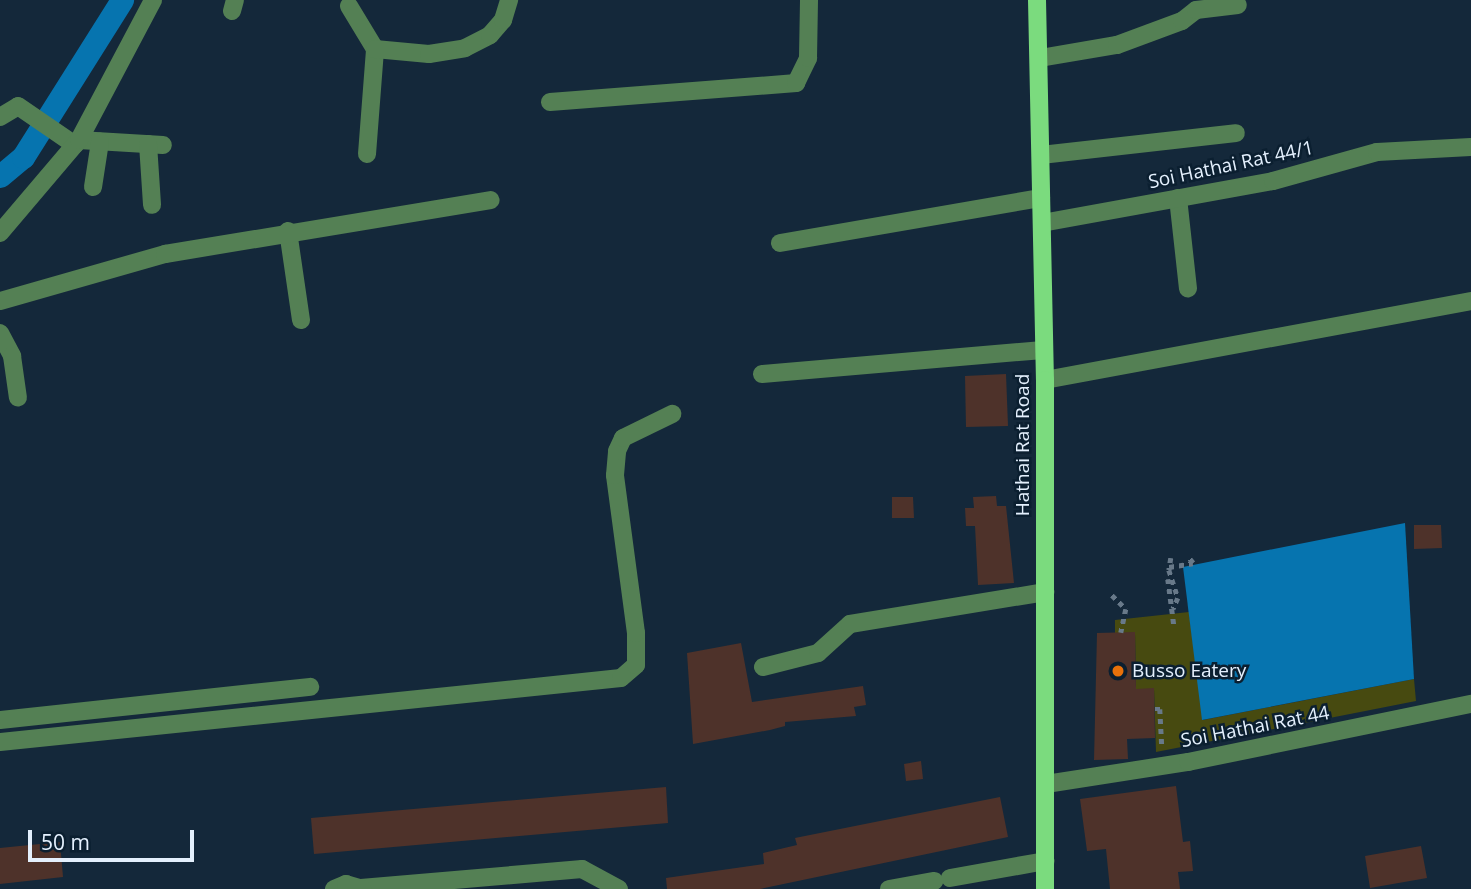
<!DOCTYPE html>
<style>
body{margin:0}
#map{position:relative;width:1471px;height:889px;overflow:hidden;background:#14283a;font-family:"Open Sans",sans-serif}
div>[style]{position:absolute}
.green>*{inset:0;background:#474a10}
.water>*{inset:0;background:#0674af}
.canal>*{height:23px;margin:-11.5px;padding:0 11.5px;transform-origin:11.5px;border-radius:11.5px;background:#0674af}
.building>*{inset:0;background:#4e322a}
.path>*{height:4.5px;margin-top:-2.25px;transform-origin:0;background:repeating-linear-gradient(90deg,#687989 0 5px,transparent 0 10px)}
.minor>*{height:18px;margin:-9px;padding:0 9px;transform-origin:9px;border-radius:9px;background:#548054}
.major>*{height:18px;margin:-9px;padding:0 9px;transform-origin:9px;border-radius:9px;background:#7bdb7e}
.dots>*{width:19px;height:19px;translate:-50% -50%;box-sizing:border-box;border:4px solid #0b1f30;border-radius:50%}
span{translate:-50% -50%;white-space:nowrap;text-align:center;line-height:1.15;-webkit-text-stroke:5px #0b1f30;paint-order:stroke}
.street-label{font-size:19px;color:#e4f0fd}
.poi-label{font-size:19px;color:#e4f0fd}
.left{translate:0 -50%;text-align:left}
.scale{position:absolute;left:28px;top:830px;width:166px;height:32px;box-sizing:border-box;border:4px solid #e4f0fd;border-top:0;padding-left:9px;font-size:21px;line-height:24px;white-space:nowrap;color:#e4f0fd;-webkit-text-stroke:5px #0b1f30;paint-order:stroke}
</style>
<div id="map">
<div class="green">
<i style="clip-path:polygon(1189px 612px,1203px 720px,1414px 679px,1416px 701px,1156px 752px,1154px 689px,1136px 689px,1135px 633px,1115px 633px,1115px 620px)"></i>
</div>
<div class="water">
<i style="clip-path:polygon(1405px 523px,1414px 679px,1202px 720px,1183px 567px)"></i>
</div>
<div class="canal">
<i style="left:0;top:176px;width:30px;rotate:-40deg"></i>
<i style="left:23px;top:157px;width:186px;rotate:-57.8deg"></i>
</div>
<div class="building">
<i style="clip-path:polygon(1006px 374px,1008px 426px,966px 427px,965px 376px)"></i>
<i style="clip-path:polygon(996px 496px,997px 506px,1006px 506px,1014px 583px,978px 585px,975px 526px,966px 526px,965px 508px,974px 508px,973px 497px)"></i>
<i style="clip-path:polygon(892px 497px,913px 497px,914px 518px,892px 518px)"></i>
<i style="clip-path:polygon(1414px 525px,1441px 525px,1442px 548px,1414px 549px)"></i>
<i style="clip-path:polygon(1135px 632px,1136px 689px,1154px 688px,1155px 738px,1127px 739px,1128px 759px,1094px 760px,1097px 633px)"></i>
<i style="clip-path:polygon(741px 643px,752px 702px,863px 686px,866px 705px,854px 707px,856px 716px,785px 722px,785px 726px,770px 730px,693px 744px,687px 653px)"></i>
<i style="clip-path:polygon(921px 761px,923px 779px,906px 781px,904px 764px)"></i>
<i style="clip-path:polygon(1176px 786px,1183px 842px,1190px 841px,1193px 871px,1178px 872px,1180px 889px,1110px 889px,1106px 849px,1087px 851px,1080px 799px)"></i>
<i style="clip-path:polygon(666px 787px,668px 823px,314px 854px,311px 818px)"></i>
<i style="clip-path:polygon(1000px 797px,1008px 837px,760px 889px,667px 889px,666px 878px,764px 864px,763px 853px,797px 845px,795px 838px)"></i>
<i style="clip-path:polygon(60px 842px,63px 877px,0 884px,0 848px)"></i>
<i style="clip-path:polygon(1421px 846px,1427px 878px,1370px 888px,1365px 856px)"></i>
</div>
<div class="path">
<i style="left:1171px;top:558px;width:12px;rotate:99deg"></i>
<i style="left:1169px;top:570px;width:29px;rotate:72deg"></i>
<i style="left:1178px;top:598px;width:12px;rotate:114deg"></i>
<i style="left:1169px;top:567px;width:24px;rotate:-9deg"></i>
<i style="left:1193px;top:563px;width:8px;rotate:-130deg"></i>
<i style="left:1168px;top:579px;width:46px;rotate:82.6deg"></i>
<i style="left:1112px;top:595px;width:20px;rotate:45deg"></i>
<i style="left:1126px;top:609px;width:24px;rotate:102deg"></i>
<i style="left:1155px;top:709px;width:5px"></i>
<i style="left:1160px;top:709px;width:38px;rotate:87deg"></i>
</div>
<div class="minor">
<i style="left:349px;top:6px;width:50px;rotate:58.8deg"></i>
<i style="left:232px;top:11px;width:11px;rotate:-75deg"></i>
<i style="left:1040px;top:58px;width:78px;rotate:-9.6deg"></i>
<i style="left:1117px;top:45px;width:69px;rotate:-20.3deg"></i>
<i style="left:1182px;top:21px;width:18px;rotate:-38deg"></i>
<i style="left:1196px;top:10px;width:42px;rotate:-6.8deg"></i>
<i style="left:550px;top:102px;width:247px;rotate:-4.4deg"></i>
<i style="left:796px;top:83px;width:28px;rotate:-64deg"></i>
<i style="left:808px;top:58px;width:58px;rotate:-89deg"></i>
<i style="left:0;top:117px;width:21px;rotate:-31deg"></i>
<i style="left:18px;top:106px;width:69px;rotate:34.4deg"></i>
<i style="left:79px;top:140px;width:84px;rotate:3.4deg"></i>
<i style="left:148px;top:144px;width:61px;rotate:86.2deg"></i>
<i style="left:367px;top:154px;width:105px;rotate:-85.6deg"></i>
<i style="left:375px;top:49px;width:54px;rotate:5.3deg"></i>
<i style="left:429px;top:54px;width:36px;rotate:-9deg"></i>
<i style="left:465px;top:48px;width:28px;rotate:-27deg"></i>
<i style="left:490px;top:35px;width:20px;rotate:-49deg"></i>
<i style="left:503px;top:20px;width:21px;rotate:-73deg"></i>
<i style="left:1041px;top:155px;width:196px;rotate:-6.4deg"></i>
<i style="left:93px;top:187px;width:46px;rotate:-81.2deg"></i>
<i style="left:1178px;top:198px;width:91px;rotate:83.7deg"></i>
<i style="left:1042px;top:223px;width:235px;rotate:-10.3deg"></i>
<i style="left:1273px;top:181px;width:108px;rotate:-15.6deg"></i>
<i style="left:1377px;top:152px;width:94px;rotate:-3deg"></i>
<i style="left:288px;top:231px;width:90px;rotate:81.7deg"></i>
<i style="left:0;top:233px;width:122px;rotate:-49.7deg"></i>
<i style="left:79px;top:140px;width:158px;rotate:-62.1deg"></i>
<i style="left:780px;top:243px;width:265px;rotate:-9.8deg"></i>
<i style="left:0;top:301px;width:172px;rotate:-15.9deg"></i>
<i style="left:165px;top:254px;width:330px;rotate:-9.4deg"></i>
<i style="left:0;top:333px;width:26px;rotate:62deg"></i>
<i style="left:12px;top:356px;width:42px;rotate:81.9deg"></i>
<i style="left:762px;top:374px;width:282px;rotate:-4.9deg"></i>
<i style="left:1045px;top:380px;width:433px;rotate:-10.5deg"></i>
<i style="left:763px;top:667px;width:57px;rotate:-14.3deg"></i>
<i style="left:818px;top:653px;width:43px;rotate:-42.2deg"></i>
<i style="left:850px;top:624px;width:198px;rotate:-9.3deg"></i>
<i style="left:0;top:720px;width:312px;rotate:-6.1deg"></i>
<i style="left:0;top:742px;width:624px;rotate:-5.88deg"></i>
<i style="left:621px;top:678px;width:20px;rotate:-41deg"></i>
<i style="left:636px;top:665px;width:32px;rotate:-90deg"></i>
<i style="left:636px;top:633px;width:159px;rotate:-97.6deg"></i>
<i style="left:615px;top:475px;width:24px;rotate:-85deg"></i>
<i style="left:617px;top:451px;width:14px;rotate:-65deg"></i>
<i style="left:623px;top:438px;width:55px;rotate:-26.1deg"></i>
<i style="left:1046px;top:784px;width:144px;rotate:-8.8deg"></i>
<i style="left:1188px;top:762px;width:289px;rotate:-11.6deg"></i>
<i style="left:950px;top:878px;width:97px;rotate:-10.1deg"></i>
<i style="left:361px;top:888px;width:222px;rotate:-4.9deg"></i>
<i style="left:582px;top:869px;width:42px;rotate:28.4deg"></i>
<i style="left:334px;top:889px;width:13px;rotate:-23deg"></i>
<i style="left:346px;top:884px;width:17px;rotate:17deg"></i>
<i style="left:889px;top:889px;width:46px;rotate:-10.1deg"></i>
</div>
<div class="major">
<i style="left:1037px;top:0;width:380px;rotate:88.8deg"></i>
<i style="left:1045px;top:380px;width:509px;rotate:90deg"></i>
</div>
<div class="dots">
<i style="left:1118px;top:671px;background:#e8710a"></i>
</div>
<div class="street-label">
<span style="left:1231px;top:165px;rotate:-12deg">Soi Hathai Rat 44/1</span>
<span style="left:1023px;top:445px;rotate:-90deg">Hathai Rat Road</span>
<span style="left:1255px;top:727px;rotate:-11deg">Soi Hathai Rat 44</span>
</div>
<div class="poi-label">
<span class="left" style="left:1132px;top:671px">Busso Eatery</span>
</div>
<div class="scale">50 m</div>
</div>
